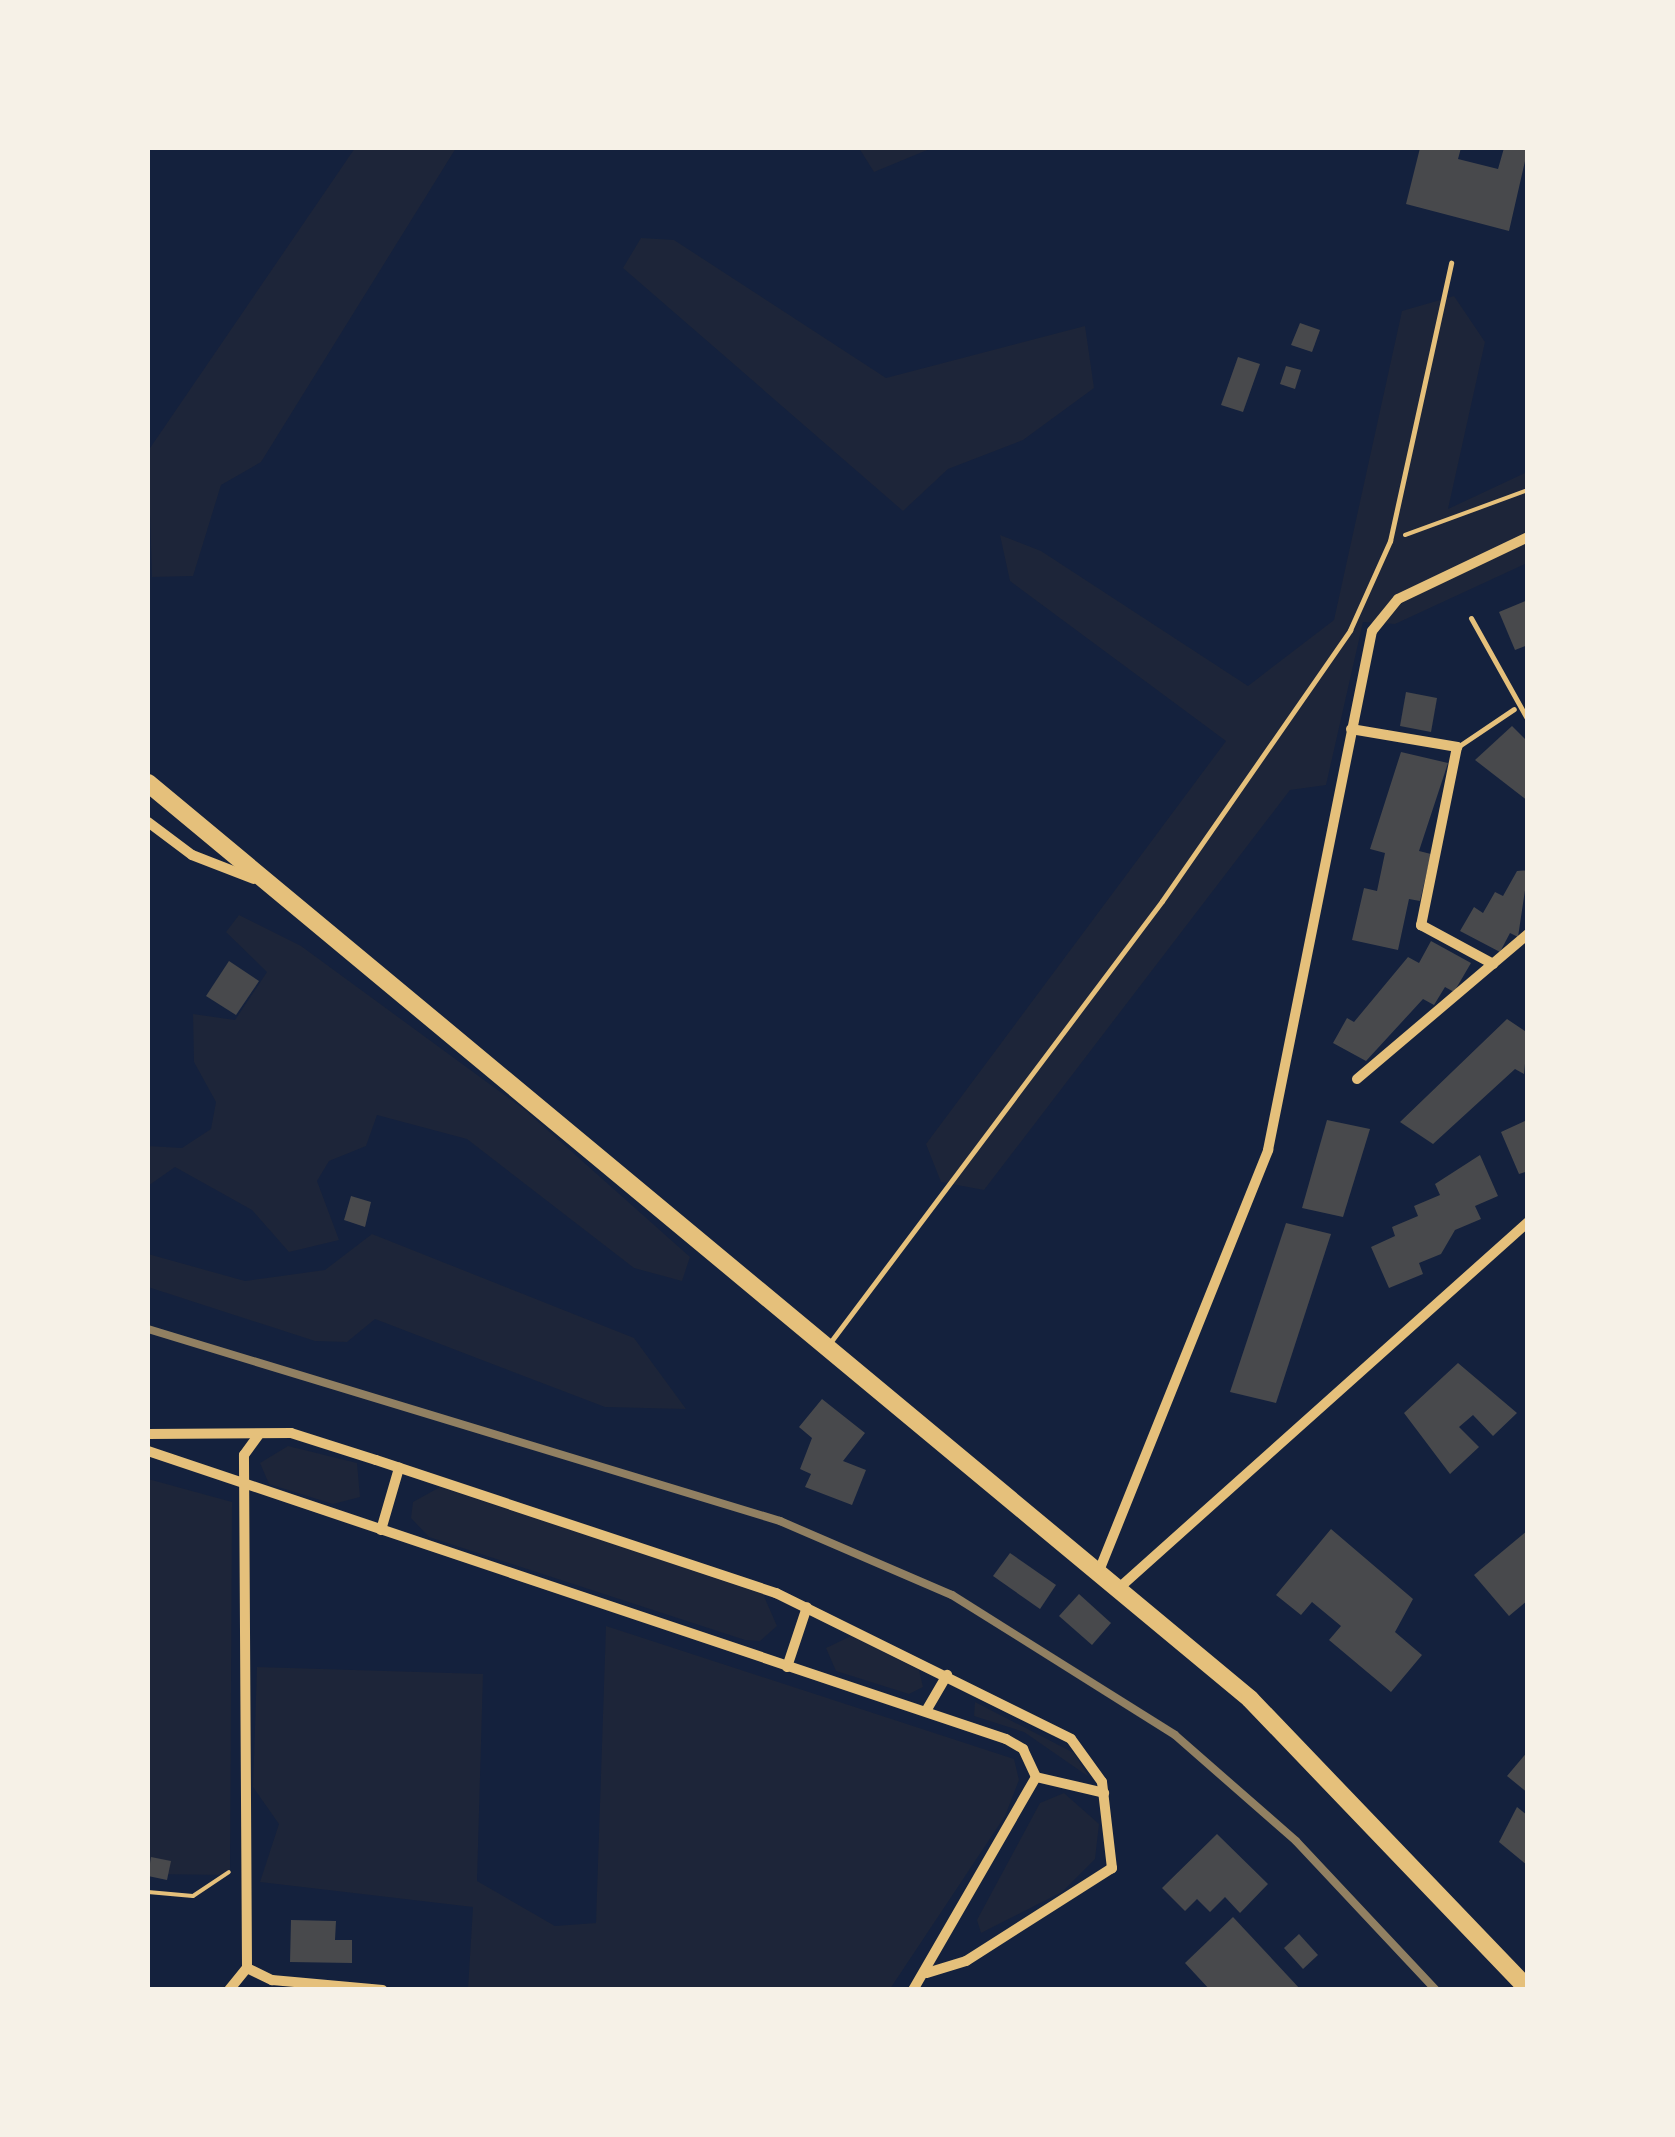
<!DOCTYPE html>
<style>
body{margin:0}
#map{position:relative;width:1675px;height:2137px;overflow:hidden;background:#14213d;font-family:"Source Sans 3",sans-serif}
div>[style]{position:absolute}
.green>*{inset:0;background:#1d2539}
.building>*{inset:0;background:#48494c}
.path>*{height:4px;margin:-2px;padding:0 2px;transform-origin:2px;border-radius:2px;background:#e5c07b}
.service>*{height:5px;margin:-2.5px;padding:0 2.5px;transform-origin:2.5px;border-radius:2.5px;background:#e5c07b}
.minor>*{height:10px;margin:-5px;padding:0 5px;transform-origin:5px;border-radius:5px;background:#e5c07b}
.primary>*{height:18px;margin:-9px;padding:0 9px;transform-origin:9px;border-radius:9px;background:#e5c07b}
.rail>*{height:8px;margin:-4px;padding:0 4px;transform-origin:4px;border-radius:4px;background:#918062}
span{translate:-50% -50%;white-space:nowrap;text-align:center;line-height:1.15;-webkit-text-stroke:8px #f6f1e7;paint-order:stroke}
.frame{position:absolute;inset:0;border:150px solid #f6f1e7;pointer-events:none}
</style>
<div id="map">
<div class="green">
<i style="clip-path:polygon(355px 148px,456px 148px,261px 462px,221px 485px,193px 576px,152px 577px,148px 451px)"></i>
<i style="clip-path:polygon(859px 148px,932px 148px,874px 172px)"></i>
<i style="clip-path:polygon(641px 238px,674px 240px,886px 378px,1085px 326px,1094px 388px,1023px 440px,948px 469px,903px 511px,623px 268px)"></i>
<i style="clip-path:polygon(1454px 296px,1485px 342px,1448px 509px,1527px 472px,1527px 563px,1395px 624px,1363px 622px,1326px 785px,1290px 790px,984px 1190px,941px 1182px,926px 1144px,1226px 741px,1010px 581px,1000px 535px,1041px 551px,1248px 686px,1334px 620px,1402px 311px)"></i>
<i style="clip-path:polygon(239px 915px,301px 946px,525px 1110px,690px 1257px,682px 1281px,634px 1268px,467px 1139px,377px 1115px,366px 1146px,329px 1161px,317px 1181px,339px 1240px,289px 1252px,252px 1210px,175px 1167px,148px 1186px,148px 1146px,182px 1148px,211px 1129px,216px 1102px,194px 1062px,193px 1014px,235px 1020px,267px 972px,226px 932px)"></i>
<i style="clip-path:polygon(372px 1234px,634px 1338px,686px 1409px,605px 1407px,375px 1319px,347px 1342px,315px 1341px,148px 1287px,148px 1254px,245px 1281px,325px 1270px)"></i>
<i style="clip-path:polygon(288px 1446px,357px 1463px,360px 1497px,333px 1504px,269px 1484px,260px 1463px)"></i>
<i style="clip-path:polygon(148px 1479px,232px 1502px,230px 1875px,148px 1874px)"></i>
<i style="clip-path:polygon(440px 1487px,763px 1594px,777px 1626px,760px 1641px,745px 1640px,429px 1537px,411px 1518px,413px 1502px)"></i>
<i style="clip-path:polygon(606px 1626px,1014px 1759px,1019px 1780px,1005px 1816px,890px 1989px,468px 1989px,473px 1907px,260px 1882px,279px 1824px,253px 1787px,257px 1667px,483px 1674px,477px 1881px,555px 1926px,596px 1923px)"></i>
<i style="clip-path:polygon(851px 1636px,919px 1670px,923px 1687px,909px 1694px,836px 1671px,826px 1648px)"></i>
<i style="clip-path:polygon(975px 1702px,1074px 1753px,1089px 1777px,1024px 1732px,974px 1716px)"></i>
<i style="clip-path:polygon(1064px 1793px,1099px 1824px,1095px 1859px,1062px 1892px,981px 1933px,977px 1920px,1040px 1803px)"></i>
</div>
<div class="building">
<i style="clip-path:polygon(1420px 148px,1461px 148px,1458px 159px,1498px 169px,1504px 148px,1528px 148px,1509px 231px,1406px 204px)"></i>
<i style="clip-path:polygon(1300px 323px,1320px 330px,1312px 352px,1291px 345px)"></i>
<i style="clip-path:polygon(1238px 357px,1260px 364px,1243px 412px,1221px 405px)"></i>
<i style="clip-path:polygon(1286px 366px,1301px 370px,1295px 389px,1280px 384px)"></i>
<i style="clip-path:polygon(1528px 600px,1528px 645px,1515px 650px,1499px 612px)"></i>
<i style="clip-path:polygon(1406px 692px,1437px 698px,1431px 732px,1400px 726px)"></i>
<i style="clip-path:polygon(1512px 726px,1528px 742px,1528px 801px,1475px 760px)"></i>
<i style="clip-path:polygon(1401px 752px,1448px 763px,1419px 851px,1431px 854px,1420px 901px,1409px 899px,1398px 950px,1352px 940px,1364px 888px,1377px 891px,1385px 853px,1370px 849px)"></i>
<i style="clip-path:polygon(1528px 870px,1518px 937px,1510px 933px,1500px 952px,1460px 931px,1474px 907px,1483px 913px,1495px 892px,1503px 896px,1517px 871px)"></i>
<i style="clip-path:polygon(1431px 941px,1471px 963px,1454px 992px,1445px 987px,1434px 1005px,1423px 999px,1366px 1061px,1333px 1043px,1347px 1018px,1354px 1022px,1408px 957px,1419px 963px)"></i>
<i style="clip-path:polygon(229px 961px,259px 981px,236px 1015px,206px 996px)"></i>
<i style="clip-path:polygon(1507px 1019px,1528px 1033px,1524px 1074px,1515px 1069px,1433px 1144px,1400px 1122px)"></i>
<i style="clip-path:polygon(1528px 1111px,1528px 1171px,1519px 1174px,1501px 1132px,1527px 1120px)"></i>
<i style="clip-path:polygon(1327px 1120px,1370px 1129px,1343px 1217px,1302px 1208px)"></i>
<i style="clip-path:polygon(1480px 1155px,1498px 1196px,1475px 1206px,1481px 1219px,1455px 1230px,1441px 1254px,1419px 1263px,1423px 1274px,1389px 1288px,1371px 1247px,1395px 1236px,1392px 1227px,1418px 1216px,1414px 1206px,1440px 1195px,1435px 1184px)"></i>
<i style="clip-path:polygon(351px 1196px,371px 1202px,365px 1227px,344px 1220px)"></i>
<i style="clip-path:polygon(1286px 1223px,1331px 1234px,1276px 1403px,1230px 1392px)"></i>
<i style="clip-path:polygon(1458px 1363px,1517px 1413px,1493px 1436px,1473px 1415px,1459px 1427px,1479px 1447px,1450px 1474px,1404px 1413px)"></i>
<i style="clip-path:polygon(822px 1399px,865px 1433px,843px 1461px,866px 1470px,852px 1505px,805px 1487px,811px 1474px,800px 1469px,812px 1438px,799px 1427px)"></i>
<i style="clip-path:polygon(1331px 1529px,1413px 1599px,1395px 1632px,1422px 1655px,1391px 1692px,1329px 1640px,1341px 1626px,1312px 1602px,1301px 1615px,1276px 1595px)"></i>
<i style="clip-path:polygon(1528px 1530px,1528px 1600px,1509px 1616px,1474px 1575px)"></i>
<i style="clip-path:polygon(1010px 1553px,1056px 1585px,1040px 1609px,993px 1576px)"></i>
<i style="clip-path:polygon(1079px 1594px,1111px 1623px,1092px 1645px,1059px 1616px)"></i>
<i style="clip-path:polygon(1528px 1751px,1528px 1793px,1507px 1776px)"></i>
<i style="clip-path:polygon(1517px 1807px,1528px 1816px,1528px 1866px,1499px 1842px)"></i>
<i style="clip-path:polygon(1217px 1834px,1268px 1884px,1240px 1913px,1225px 1897px,1210px 1912px,1197px 1899px,1185px 1911px,1162px 1888px)"></i>
<i style="clip-path:polygon(151px 1857px,171px 1861px,167px 1880px,148px 1876px)"></i>
<i style="clip-path:polygon(1233px 1917px,1301px 1990px,1210px 1990px,1185px 1963px)"></i>
<i style="clip-path:polygon(291px 1920px,336px 1921px,335px 1940px,352px 1940px,352px 1963px,290px 1962px)"></i>
<i style="clip-path:polygon(1299px 1934px,1318px 1955px,1303px 1969px,1284px 1948px)"></i>
</div>
<div class="path">
<i style="left:1405px;top:535px;width:131px;rotate:-20.1deg"></i>
<i style="left:148px;top:1892px;width:45px;rotate:5.1deg"></i>
<i style="left:193px;top:1896px;width:43px;rotate:-33.7deg"></i>
</div>
<div class="service">
<i style="left:1471px;top:618px;width:117px;rotate:60.8deg"></i>
<i style="left:1459px;top:746px;width:66px;rotate:-33.9deg"></i>
<i style="left:829px;top:1344px;width:554px;rotate:-53.07deg"></i>
<i style="left:1162px;top:901px;width:330px;rotate:-55.2deg"></i>
<i style="left:1350px;top:630px;width:98px;rotate:-65.8deg"></i>
<i style="left:1390px;top:541px;width:285px;rotate:-77.6deg"></i>
</div>
<div class="minor">
<i style="left:1351px;top:729px;width:108px;rotate:9.6deg"></i>
<i style="left:1457px;top:747px;width:182px;rotate:101.4deg"></i>
<i style="left:1421px;top:925px;width:82px;rotate:28.4deg"></i>
<i style="left:148px;top:822px;width:55px;rotate:36.9deg"></i>
<i style="left:192px;top:855px;width:66px;rotate:21.2deg"></i>
<i style="left:1357px;top:1079px;width:224px;rotate:-40.3deg"></i>
<i style="left:148px;top:1434px;width:143px;rotate:-0.4deg"></i>
<i style="left:291px;top:1433px;width:89px;rotate:17.6deg"></i>
<i style="left:376px;top:1460px;width:422px;rotate:18.4deg"></i>
<i style="left:776px;top:1593px;width:329px;rotate:26.3deg"></i>
<i style="left:1071px;top:1739px;width:53px;rotate:54.2deg"></i>
<i style="left:1102px;top:1782px;width:87px;rotate:83.4deg"></i>
<i style="left:1112px;top:1868px;width:173px;rotate:147.5deg"></i>
<i style="left:966px;top:1961px;width:41px;rotate:162.9deg"></i>
<i style="left:148px;top:1451px;width:905px;rotate:18.56deg"></i>
<i style="left:1006px;top:1739px;width:20px;rotate:30deg"></i>
<i style="left:1023px;top:1749px;width:31px;rotate:65deg"></i>
<i style="left:381px;top:1530px;width:65px;rotate:-73.8deg"></i>
<i style="left:1099px;top:1571px;width:454px;rotate:-68.1deg"></i>
<i style="left:1268px;top:1150px;width:529px;rotate:-78.67deg"></i>
<i style="left:1372px;top:631px;width:41px;rotate:-50.9deg"></i>
<i style="left:1398px;top:599px;width:144px;rotate:-25.5deg"></i>
<i style="left:1119px;top:1588px;width:549px;rotate:-41.82deg"></i>
<i style="left:787px;top:1667px;width:63px;rotate:-71.6deg"></i>
<i style="left:926px;top:1711px;width:42px;rotate:-59.7deg"></i>
<i style="left:1036px;top:1777px;width:70px;rotate:13.2deg"></i>
<i style="left:247px;top:1968px;width:513px;rotate:-90.34deg"></i>
<i style="left:244px;top:1455px;width:26px;rotate:-54deg"></i>
<i style="left:247px;top:1968px;width:28px;rotate:26deg"></i>
<i style="left:272px;top:1980px;width:111px;rotate:5.1deg"></i>
<i style="left:229px;top:1990px;width:28px;rotate:-51deg"></i>
<i style="left:913px;top:1990px;width:246px;rotate:-60deg"></i>
</div>
<div class="primary">
<i style="left:148px;top:783px;width:1433px;rotate:39.73deg"></i>
<i style="left:1250px;top:1699px;width:402px;rotate:46.2deg"></i>
</div>
<div class="rail">
<i style="left:148px;top:1329px;width:661px;rotate:16.9deg"></i>
<i style="left:780px;top:1521px;width:187px;rotate:23.3deg"></i>
<i style="left:952px;top:1595px;width:263px;rotate:32.1deg"></i>
<i style="left:1175px;top:1735px;width:161px;rotate:41.2deg"></i>
<i style="left:1296px;top:1841px;width:204px;rotate:46.8deg"></i>
</div>
<div class="frame"></div>
</div>
